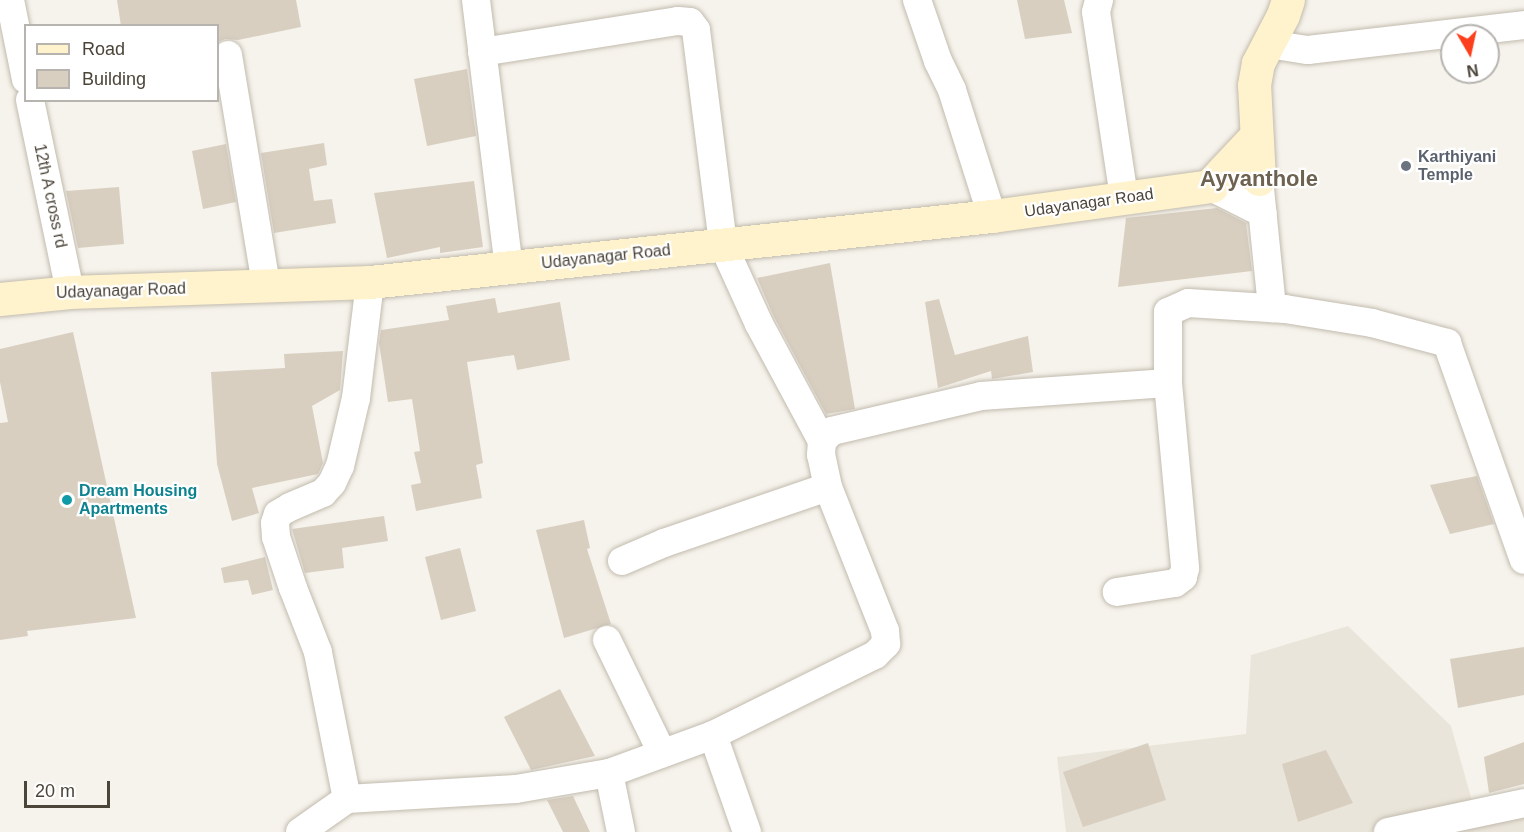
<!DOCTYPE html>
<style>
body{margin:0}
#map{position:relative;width:1524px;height:832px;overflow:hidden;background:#f6f3ec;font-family:Arial,sans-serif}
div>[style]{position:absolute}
.residential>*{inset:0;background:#eae5da}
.building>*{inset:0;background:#d8cfc1}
.roads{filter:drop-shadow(0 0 2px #c2bbae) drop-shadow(0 0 2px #c2bbae)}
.street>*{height:28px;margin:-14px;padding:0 14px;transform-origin:14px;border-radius:14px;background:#fff}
.secondary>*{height:33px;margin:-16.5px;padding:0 16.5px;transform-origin:16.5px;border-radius:16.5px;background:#fff3cd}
.dots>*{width:16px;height:16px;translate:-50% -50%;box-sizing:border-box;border:3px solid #fff;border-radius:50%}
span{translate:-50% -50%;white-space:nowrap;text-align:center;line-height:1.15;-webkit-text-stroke:4.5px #fff;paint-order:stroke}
.worship-label{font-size:16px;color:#5b616d;font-weight:700}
.left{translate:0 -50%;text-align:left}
.street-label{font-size:16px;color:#4b4439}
.culture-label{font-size:16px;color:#0d838f;font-weight:700}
.district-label{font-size:22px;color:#6e6250;font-weight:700}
.legend{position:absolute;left:24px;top:24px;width:195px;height:78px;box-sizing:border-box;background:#fff;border:2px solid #b7b4b0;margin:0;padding:8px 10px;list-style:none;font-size:18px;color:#4b4439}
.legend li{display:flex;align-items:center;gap:12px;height:30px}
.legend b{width:30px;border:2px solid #b7b4b0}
.north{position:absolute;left:1440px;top:24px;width:60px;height:60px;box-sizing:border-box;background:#fff;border:2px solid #b7b4b0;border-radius:50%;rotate:171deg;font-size:16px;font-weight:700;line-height:24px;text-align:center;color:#4b4439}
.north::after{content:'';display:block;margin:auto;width:21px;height:27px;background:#fc3f1d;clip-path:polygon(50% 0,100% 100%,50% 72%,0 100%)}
.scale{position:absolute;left:24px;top:781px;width:86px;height:27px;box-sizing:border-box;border:3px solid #4b4439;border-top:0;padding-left:8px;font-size:18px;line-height:21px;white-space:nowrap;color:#4b4439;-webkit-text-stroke:4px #fff;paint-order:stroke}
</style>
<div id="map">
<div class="residential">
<i style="clip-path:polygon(1348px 626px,1451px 726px,1479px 826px,1524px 817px,1524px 832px,1066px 832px,1057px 757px,1246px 734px,1251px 655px)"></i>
</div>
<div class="building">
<i style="clip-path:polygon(117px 0,296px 0,301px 27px,238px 40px,225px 39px,218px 42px,218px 26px,121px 26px)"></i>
<i style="clip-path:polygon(1017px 0,1064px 0,1072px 33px,1025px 39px)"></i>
<i style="clip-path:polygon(467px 69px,476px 136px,427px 146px,414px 79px)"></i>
<i style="clip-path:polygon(324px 143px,327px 165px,309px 169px,314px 201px,332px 199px,336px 223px,274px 233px,261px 153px)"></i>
<i style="clip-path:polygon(226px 144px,236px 202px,203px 209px,192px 151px)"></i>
<i style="clip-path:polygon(474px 181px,483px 247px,440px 253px,440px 247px,387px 258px,374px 193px)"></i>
<i style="clip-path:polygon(119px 187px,124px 244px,78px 248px,66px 191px)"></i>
<i style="clip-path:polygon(1217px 208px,1246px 223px,1252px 271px,1118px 287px,1126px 218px)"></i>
<i style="clip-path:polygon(830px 263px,855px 409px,826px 414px,774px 317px,757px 278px)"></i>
<i style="clip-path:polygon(495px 298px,498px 313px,560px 302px,570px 360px,517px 370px,514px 355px,467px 362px,483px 463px,476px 465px,482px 498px,416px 511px,411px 485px,421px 483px,414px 452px,420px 451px,412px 399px,388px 402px,379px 343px,381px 330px,449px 320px,446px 306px)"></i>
<i style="clip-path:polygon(939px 299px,955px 355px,1028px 336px,1033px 372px,992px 379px,991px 371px,938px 388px,925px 302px)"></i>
<i style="clip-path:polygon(73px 332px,136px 618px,27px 631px,28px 636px,0 640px,0 423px,8px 422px,0 382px,0 349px)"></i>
<i style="clip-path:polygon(343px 351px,340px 390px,312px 406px,323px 463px,318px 474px,252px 488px,259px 513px,232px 521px,217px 464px,211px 372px,285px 368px,284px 354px)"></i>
<i style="clip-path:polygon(1477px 476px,1494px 524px,1450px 534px,1430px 485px)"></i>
<i style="clip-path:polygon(384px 516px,388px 541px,342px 548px,344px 568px,305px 573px,292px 529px)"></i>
<i style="clip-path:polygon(584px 520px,590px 548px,587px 549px,611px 624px,564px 638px,536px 530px)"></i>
<i style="clip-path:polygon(460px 548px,476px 611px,441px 620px,425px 557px)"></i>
<i style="clip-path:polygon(265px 557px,273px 590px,252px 595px,248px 580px,224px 583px,221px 568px)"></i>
<i style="clip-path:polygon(1524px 647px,1524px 695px,1458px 708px,1450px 659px)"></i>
<i style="clip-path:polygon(560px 689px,595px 756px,531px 770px,504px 717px)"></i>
<i style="clip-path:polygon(1524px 742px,1524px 784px,1489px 793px,1484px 757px)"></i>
<i style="clip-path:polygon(1148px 743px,1166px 800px,1083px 827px,1063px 772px)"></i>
<i style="clip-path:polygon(1326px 750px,1353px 803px,1298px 822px,1282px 764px)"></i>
<i style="clip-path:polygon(573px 796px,590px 832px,563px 832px,547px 800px)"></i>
</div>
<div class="roads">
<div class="street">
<i style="left:10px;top:0;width:81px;rotate:78.6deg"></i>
<i style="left:476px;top:0;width:270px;rotate:83deg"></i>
<i style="left:917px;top:0;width:65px;rotate:71deg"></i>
<i style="left:938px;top:61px;width:32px;rotate:64deg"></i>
<i style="left:952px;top:90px;width:132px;rotate:72.4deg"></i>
<i style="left:1099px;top:0;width:12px;rotate:104deg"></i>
<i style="left:1096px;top:12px;width:188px;rotate:81.4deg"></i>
<i style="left:1269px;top:44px;width:39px;rotate:9deg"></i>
<i style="left:1308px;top:50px;width:217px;rotate:-6.6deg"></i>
<i style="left:482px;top:52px;width:198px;rotate:-9deg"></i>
<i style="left:678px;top:21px;width:12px;rotate:5deg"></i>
<i style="left:690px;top:22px;width:10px;rotate:53deg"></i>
<i style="left:696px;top:30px;width:217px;rotate:82.8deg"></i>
<i style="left:723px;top:245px;width:87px;rotate:65.5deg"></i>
<i style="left:759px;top:324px;width:133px;rotate:61.7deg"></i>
<i style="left:228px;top:55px;width:233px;rotate:80.6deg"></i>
<i style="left:30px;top:100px;width:196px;rotate:78.2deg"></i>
<i style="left:1259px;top:179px;width:130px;rotate:84.2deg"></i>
<i style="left:1209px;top:186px;width:60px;rotate:26.6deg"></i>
<i style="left:1168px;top:383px;width:71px;rotate:-90deg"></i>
<i style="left:1168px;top:312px;width:22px;rotate:-24deg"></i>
<i style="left:1188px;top:303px;width:97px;rotate:3.5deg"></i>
<i style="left:1285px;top:309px;width:88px;rotate:9.1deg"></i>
<i style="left:1372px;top:323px;width:78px;rotate:14.9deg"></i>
<i style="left:1447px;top:343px;width:230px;rotate:70.5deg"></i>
<i style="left:622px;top:561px;width:46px;rotate:-23.2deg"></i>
<i style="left:664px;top:543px;width:173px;rotate:-18.9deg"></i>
<i style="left:607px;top:640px;width:126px;rotate:64deg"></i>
<i style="left:713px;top:735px;width:103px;rotate:70.7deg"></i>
<i style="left:347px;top:799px;width:169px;rotate:-3.4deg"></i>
<i style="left:516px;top:789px;width:94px;rotate:-9.8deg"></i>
<i style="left:300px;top:832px;width:57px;rotate:-35.1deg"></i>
<i style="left:347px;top:799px;width:150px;rotate:-101.2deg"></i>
<i style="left:318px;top:652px;width:69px;rotate:-111.3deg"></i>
<i style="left:293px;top:588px;width:54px;rotate:-108.4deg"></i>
<i style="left:276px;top:537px;width:14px;rotate:-94deg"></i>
<i style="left:275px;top:523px;width:9px;rotate:-72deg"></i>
<i style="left:278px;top:514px;width:14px;rotate:-30deg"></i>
<i style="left:290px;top:507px;width:36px;rotate:-23deg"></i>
<i style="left:323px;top:493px;width:13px;rotate:-48deg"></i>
<i style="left:332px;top:483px;width:19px;rotate:-65deg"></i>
<i style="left:340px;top:466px;width:70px;rotate:-76.8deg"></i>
<i style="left:356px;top:398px;width:117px;rotate:-83.1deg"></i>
<i style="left:621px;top:832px;width:60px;rotate:-101.5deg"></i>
<i style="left:609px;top:773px;width:111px;rotate:-20.1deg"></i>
<i style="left:713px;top:735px;width:181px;rotate:-26.3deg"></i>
<i style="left:875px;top:655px;width:16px;rotate:-45deg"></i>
<i style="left:886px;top:644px;width:13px;rotate:-94deg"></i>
<i style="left:885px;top:631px;width:155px;rotate:-111.6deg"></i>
<i style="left:828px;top:487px;width:33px;rotate:-102deg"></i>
<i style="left:821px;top:455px;width:14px;rotate:-86deg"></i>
<i style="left:822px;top:441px;width:14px;rotate:-45deg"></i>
<i style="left:832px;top:431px;width:153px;rotate:-13.2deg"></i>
<i style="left:981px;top:396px;width:187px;rotate:-4deg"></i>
<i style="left:1168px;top:383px;width:186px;rotate:84.7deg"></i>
<i style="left:1185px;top:568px;width:9px;rotate:103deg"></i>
<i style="left:1183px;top:577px;width:10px;rotate:143deg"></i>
<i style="left:1175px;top:583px;width:59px;rotate:171.2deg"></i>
<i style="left:1388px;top:832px;width:139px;rotate:-12deg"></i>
</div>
<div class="secondary">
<i style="left:1259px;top:179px;width:94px;rotate:-93deg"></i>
<i style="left:1254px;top:85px;width:22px;rotate:-80deg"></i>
<i style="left:1258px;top:63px;width:54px;rotate:-62.5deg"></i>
<i style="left:1283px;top:15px;width:16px;rotate:-72deg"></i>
<i style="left:1209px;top:186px;width:69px;rotate:-46.8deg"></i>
<i style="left:0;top:299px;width:70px;rotate:-5.7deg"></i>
<i style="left:70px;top:292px;width:300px;rotate:-1.9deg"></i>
<i style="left:370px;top:282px;width:625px;rotate:-6.06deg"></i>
<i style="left:992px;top:216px;width:222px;rotate:-7.8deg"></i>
</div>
</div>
<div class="dots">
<i style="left:1406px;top:166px;background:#6b7280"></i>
<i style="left:67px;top:500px;background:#0f9aa8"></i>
</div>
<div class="worship-label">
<span class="left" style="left:1418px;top:166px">Karthiyani<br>Temple</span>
</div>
<div class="street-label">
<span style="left:50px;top:196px;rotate:78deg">12th A cross rd</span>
<span style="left:1089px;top:203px;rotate:-8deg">Udayanagar Road</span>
<span style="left:606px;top:257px;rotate:-6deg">Udayanagar Road</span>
<span style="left:121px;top:291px;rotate:-2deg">Udayanagar Road</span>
</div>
<div class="culture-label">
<span class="left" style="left:79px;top:500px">Dream Housing<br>Apartments</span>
</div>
<div class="district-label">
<span style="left:1259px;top:179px">Ayyanthole</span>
</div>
<ul class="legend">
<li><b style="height:8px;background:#fff3cd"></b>Road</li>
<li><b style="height:16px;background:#d8cfc1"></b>Building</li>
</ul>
<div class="north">N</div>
<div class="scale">20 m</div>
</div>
